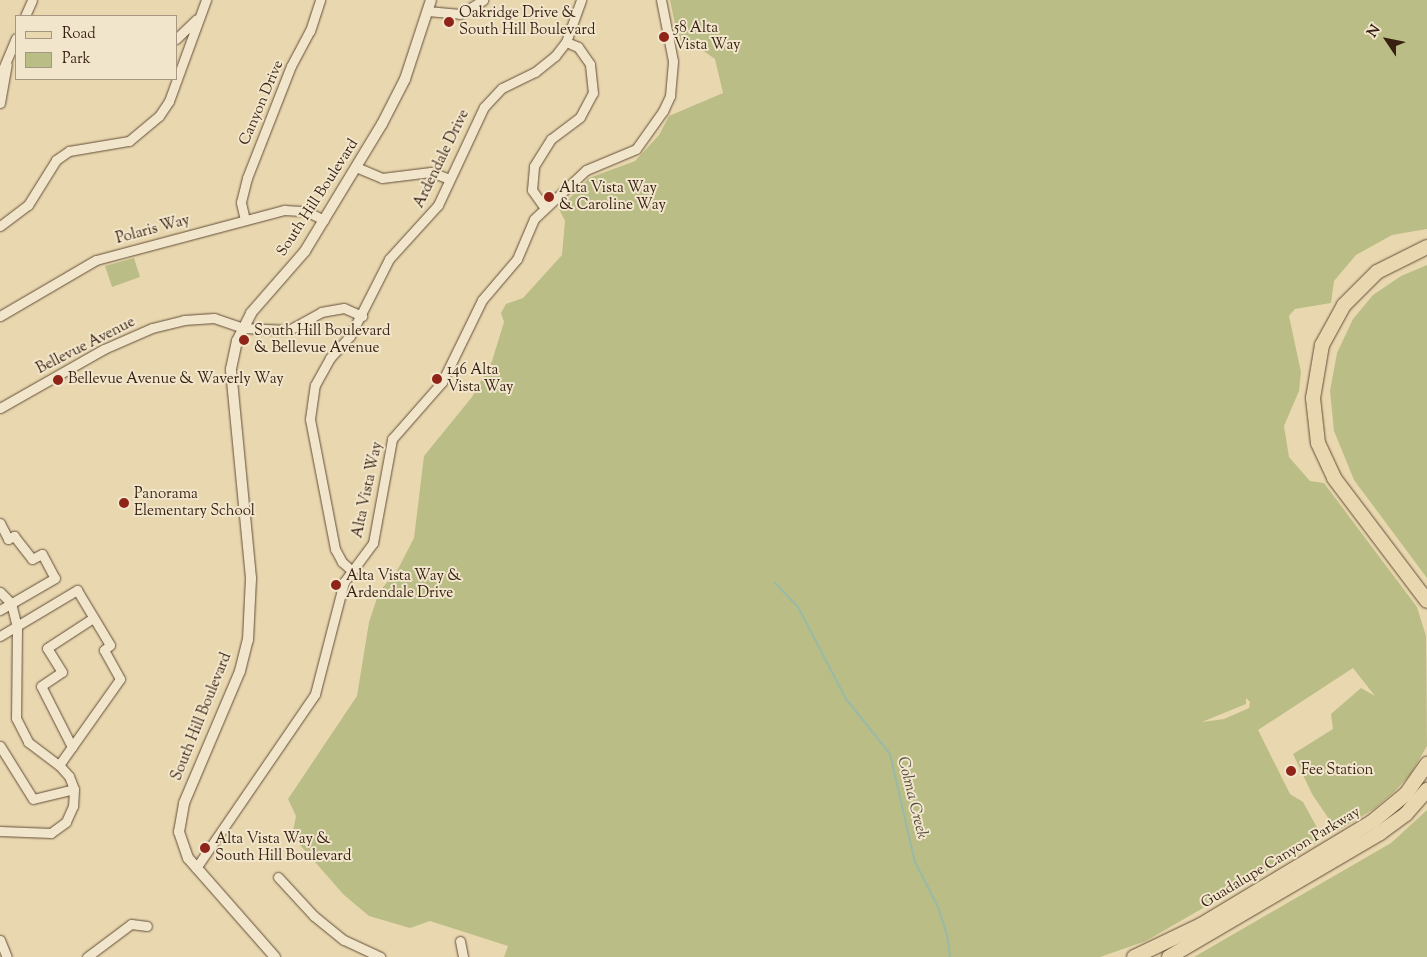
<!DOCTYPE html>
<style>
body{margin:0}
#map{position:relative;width:1427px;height:957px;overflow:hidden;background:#e9d8af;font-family:"Sorts Mill Goudy",serif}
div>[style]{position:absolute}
.green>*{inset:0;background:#bbbd87}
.stream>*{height:2px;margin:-1px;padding:0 1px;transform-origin:1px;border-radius:1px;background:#98baa7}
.roads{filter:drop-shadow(0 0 1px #644d39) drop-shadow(0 0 1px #644d39)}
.minor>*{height:9px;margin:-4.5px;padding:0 4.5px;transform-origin:4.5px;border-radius:4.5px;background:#f1e6cb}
.tertiary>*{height:10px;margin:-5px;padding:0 5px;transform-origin:5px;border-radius:5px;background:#f1e6cb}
.primary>*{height:14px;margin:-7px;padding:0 7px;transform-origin:7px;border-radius:7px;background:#e9d8af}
.dots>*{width:14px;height:14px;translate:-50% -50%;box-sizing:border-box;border:2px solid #f1e6cb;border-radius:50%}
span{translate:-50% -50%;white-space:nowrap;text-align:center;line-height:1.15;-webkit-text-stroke:4px #f1e6cb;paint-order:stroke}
.poi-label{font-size:15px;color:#371f12}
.left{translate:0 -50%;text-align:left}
.street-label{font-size:15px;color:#371f12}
.water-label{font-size:16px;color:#544e3f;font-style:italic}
.legend{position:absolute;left:15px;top:15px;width:162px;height:65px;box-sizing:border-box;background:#f1e6cb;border:1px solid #a79681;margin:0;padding:6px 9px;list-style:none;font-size:15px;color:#371f12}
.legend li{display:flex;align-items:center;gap:10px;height:25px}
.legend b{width:25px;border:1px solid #a79681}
.north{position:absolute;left:1362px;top:15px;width:50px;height:50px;-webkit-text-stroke:4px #f1e6cb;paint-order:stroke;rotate:304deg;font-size:14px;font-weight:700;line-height:20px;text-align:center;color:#371f12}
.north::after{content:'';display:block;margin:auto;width:18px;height:22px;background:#371f12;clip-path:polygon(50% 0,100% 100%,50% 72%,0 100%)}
</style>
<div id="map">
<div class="green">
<i style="clip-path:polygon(evenodd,670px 0,1427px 0,1427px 229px,1392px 235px,1356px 255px,1334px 281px,1331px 303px,1295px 309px,1289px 316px,1301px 372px,1299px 391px,1284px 426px,1289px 457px,1310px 481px,1324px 483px,1417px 607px,1426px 636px,1427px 746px,1410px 775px,1394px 792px,1374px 809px,1337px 831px,1312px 794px,1293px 754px,1333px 729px,1331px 714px,1361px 688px,1375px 696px,1353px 668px,1258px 730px,1290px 794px,1303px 802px,1320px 833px,1316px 843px,1146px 941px,1100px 957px,504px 957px,508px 946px,430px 921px,410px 928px,369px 916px,344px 895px,292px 836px,296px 816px,288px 799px,357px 696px,369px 622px,379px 592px,398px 569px,414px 538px,424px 456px,472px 397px,492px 361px,504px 322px,501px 313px,506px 304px,523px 298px,562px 255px,565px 221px,559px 209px,589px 178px,635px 161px,659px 135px,669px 116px,723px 93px,715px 59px,695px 45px,679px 44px,670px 0,1246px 698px,1250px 702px,1249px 708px,1224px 719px,1202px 722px,1246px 704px,1246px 698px)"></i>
<i style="clip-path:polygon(134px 258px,140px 277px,112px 287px,105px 266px)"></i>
<i style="clip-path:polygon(1427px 265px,1427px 578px,1354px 480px,1334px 431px,1330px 391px,1337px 353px,1353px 319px,1373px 295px,1401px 276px)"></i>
<i style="clip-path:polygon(1427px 810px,1427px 957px,1194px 957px,1391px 843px)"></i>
</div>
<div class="stream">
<i style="left:775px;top:583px;width:33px;rotate:46deg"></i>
<i style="left:798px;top:607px;width:104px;rotate:62.4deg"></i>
<i style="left:846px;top:699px;width:70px;rotate:51.3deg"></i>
<i style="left:890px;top:754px;width:111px;rotate:77deg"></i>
<i style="left:915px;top:862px;width:51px;rotate:62.9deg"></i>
<i style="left:938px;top:907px;width:28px;rotate:72deg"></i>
<i style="left:947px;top:934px;width:23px;rotate:83deg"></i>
</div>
<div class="roads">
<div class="minor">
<i style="left:427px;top:11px;width:33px;rotate:5deg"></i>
<i style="left:460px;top:14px;width:27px;rotate:-31deg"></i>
<i style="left:25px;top:16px;width:17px;rotate:-66deg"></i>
<i style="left:176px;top:39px;width:28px;rotate:-44deg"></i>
<i style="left:0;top:76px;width:41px;rotate:-67.2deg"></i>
<i style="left:0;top:103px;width:39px;rotate:-80deg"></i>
<i style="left:356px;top:167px;width:28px;rotate:23deg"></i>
<i style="left:382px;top:178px;width:49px;rotate:-7deg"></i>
<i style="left:431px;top:172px;width:19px;rotate:21deg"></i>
<i style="left:544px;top:207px;width:21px;rotate:-125deg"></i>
<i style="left:532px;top:190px;width:24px;rotate:-85deg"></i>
<i style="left:534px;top:166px;width:32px;rotate:-58deg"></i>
<i style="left:551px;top:139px;width:36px;rotate:-37deg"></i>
<i style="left:580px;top:117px;width:27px;rotate:-62deg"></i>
<i style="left:593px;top:93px;width:29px;rotate:-96deg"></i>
<i style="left:590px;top:64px;width:21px;rotate:-125deg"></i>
<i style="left:578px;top:47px;width:13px;rotate:-157deg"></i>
<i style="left:245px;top:220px;width:18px;rotate:-103deg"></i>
<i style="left:241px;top:202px;width:25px;rotate:-76deg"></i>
<i style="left:247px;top:178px;width:120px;rotate:-68.6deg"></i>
<i style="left:291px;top:66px;width:40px;rotate:-62deg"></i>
<i style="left:310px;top:31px;width:33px;rotate:-72deg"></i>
<i style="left:0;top:226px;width:35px;rotate:-37deg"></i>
<i style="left:28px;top:205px;width:53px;rotate:-58.1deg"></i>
<i style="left:56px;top:160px;width:16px;rotate:-35deg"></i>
<i style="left:69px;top:151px;width:61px;rotate:-9.5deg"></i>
<i style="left:129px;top:141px;width:39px;rotate:-40deg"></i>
<i style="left:159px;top:116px;width:18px;rotate:-56deg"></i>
<i style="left:169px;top:101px;width:108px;rotate:-69.9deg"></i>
<i style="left:0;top:316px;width:111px;rotate:-30.3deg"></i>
<i style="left:96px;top:260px;width:195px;rotate:-14.9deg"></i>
<i style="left:284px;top:210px;width:22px;rotate:3deg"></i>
<i style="left:306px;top:211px;width:20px;rotate:27deg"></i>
<i style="left:0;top:408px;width:120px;rotate:-29.6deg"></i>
<i style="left:104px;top:349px;width:52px;rotate:-23.6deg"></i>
<i style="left:152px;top:328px;width:33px;rotate:-14deg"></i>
<i style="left:184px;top:320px;width:30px;rotate:-4deg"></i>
<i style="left:214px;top:318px;width:31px;rotate:19deg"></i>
<i style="left:243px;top:328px;width:46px;rotate:2.5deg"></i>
<i style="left:289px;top:330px;width:37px;rotate:-29deg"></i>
<i style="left:321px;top:312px;width:23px;rotate:-10deg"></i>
<i style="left:344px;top:308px;width:20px;rotate:24deg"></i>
<i style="left:0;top:523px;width:18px;rotate:63deg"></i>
<i style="left:8px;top:539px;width:7px;rotate:-27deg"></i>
<i style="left:14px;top:536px;width:29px;rotate:52deg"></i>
<i style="left:32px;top:559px;width:11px;rotate:-27deg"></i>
<i style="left:42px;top:554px;width:27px;rotate:62deg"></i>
<i style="left:55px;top:578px;width:64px;rotate:149.8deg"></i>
<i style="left:351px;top:570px;width:12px;rotate:-138deg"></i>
<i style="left:342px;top:562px;width:15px;rotate:-118deg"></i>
<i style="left:335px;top:549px;width:132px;rotate:-100.9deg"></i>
<i style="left:310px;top:419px;width:34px;rotate:-82deg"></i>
<i style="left:315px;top:385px;width:31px;rotate:-61deg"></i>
<i style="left:330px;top:358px;width:30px;rotate:-48deg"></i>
<i style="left:350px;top:336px;width:86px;rotate:-63.1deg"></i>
<i style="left:389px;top:259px;width:73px;rotate:-47.8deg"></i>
<i style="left:438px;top:205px;width:108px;rotate:-64.9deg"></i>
<i style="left:484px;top:107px;width:26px;rotate:-47deg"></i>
<i style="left:502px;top:88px;width:37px;rotate:-26deg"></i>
<i style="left:535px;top:72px;width:26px;rotate:-39deg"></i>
<i style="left:555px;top:56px;width:18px;rotate:-52deg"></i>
<i style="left:566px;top:42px;width:45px;rotate:-70.3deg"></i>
<i style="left:0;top:592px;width:16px;rotate:45deg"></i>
<i style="left:11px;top:603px;width:25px;rotate:76deg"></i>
<i style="left:17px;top:627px;width:91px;rotate:90.6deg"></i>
<i style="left:16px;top:718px;width:27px;rotate:63deg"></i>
<i style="left:28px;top:742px;width:39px;rotate:37deg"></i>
<i style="left:59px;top:765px;width:15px;rotate:48deg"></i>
<i style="left:69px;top:776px;width:14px;rotate:69deg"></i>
<i style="left:74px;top:789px;width:17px;rotate:93deg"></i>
<i style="left:73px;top:806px;width:17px;rotate:114deg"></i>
<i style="left:66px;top:822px;width:19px;rotate:144deg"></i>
<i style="left:51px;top:833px;width:51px;rotate:-177.8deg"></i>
<i style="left:0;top:636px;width:90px;rotate:-30.9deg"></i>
<i style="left:77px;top:590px;width:64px;rotate:59deg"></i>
<i style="left:110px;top:645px;width:8px;rotate:140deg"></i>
<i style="left:104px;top:650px;width:33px;rotate:61deg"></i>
<i style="left:120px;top:679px;width:105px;rotate:125.3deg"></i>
<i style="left:0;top:746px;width:62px;rotate:58.1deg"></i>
<i style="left:33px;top:799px;width:42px;rotate:-13.7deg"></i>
<i style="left:72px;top:747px;width:68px;rotate:-116.9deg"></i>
<i style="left:41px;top:686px;width:25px;rotate:-34deg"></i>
<i style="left:62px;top:672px;width:28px;rotate:-122deg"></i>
<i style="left:47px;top:648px;width:55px;rotate:-33.1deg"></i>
<i style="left:196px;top:868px;width:211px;rotate:-55.6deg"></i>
<i style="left:315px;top:694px;width:116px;rotate:-75.5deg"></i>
<i style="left:344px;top:582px;width:49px;rotate:-53.4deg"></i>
<i style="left:373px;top:543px;width:106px;rotate:-79.6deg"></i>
<i style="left:392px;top:439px;width:76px;rotate:-48.7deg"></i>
<i style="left:442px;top:382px;width:91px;rotate:-64deg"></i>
<i style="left:482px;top:300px;width:54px;rotate:-49.5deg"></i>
<i style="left:517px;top:259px;width:43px;rotate:-67deg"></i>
<i style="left:534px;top:219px;width:71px;rotate:-43.3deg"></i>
<i style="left:586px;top:170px;width:54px;rotate:-22.8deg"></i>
<i style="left:636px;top:149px;width:47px;rotate:-54.6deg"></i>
<i style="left:663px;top:111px;width:17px;rotate:-65deg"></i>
<i style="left:670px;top:96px;width:35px;rotate:-85deg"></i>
<i style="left:673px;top:61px;width:62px;rotate:-101.1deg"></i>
<i style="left:278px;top:877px;width:53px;rotate:47.3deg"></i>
<i style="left:314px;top:916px;width:38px;rotate:39deg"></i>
<i style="left:344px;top:940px;width:40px;rotate:25deg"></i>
<i style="left:0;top:940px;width:18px;rotate:68deg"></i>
<i style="left:460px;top:941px;width:16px;rotate:79deg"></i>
<i style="left:87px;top:957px;width:55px;rotate:-36.9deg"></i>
<i style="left:131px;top:924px;width:16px;rotate:7deg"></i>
</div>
<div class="tertiary">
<i style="left:275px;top:957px;width:132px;rotate:-131.3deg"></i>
<i style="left:188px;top:858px;width:28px;rotate:-109deg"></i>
<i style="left:179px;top:832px;width:29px;rotate:-80deg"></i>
<i style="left:184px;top:803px;width:143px;rotate:-67deg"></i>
<i style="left:240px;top:671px;width:32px;rotate:-76deg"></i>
<i style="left:248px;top:640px;width:62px;rotate:-87.2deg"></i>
<i style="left:251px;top:578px;width:210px;rotate:-95.5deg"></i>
<i style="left:231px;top:369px;width:29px;rotate:-78deg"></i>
<i style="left:237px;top:341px;width:31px;rotate:-63deg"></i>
<i style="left:251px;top:313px;width:82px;rotate:-48.9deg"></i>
<i style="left:305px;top:251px;width:149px;rotate:-58.8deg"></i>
<i style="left:382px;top:124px;width:51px;rotate:-62.9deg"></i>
<i style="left:405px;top:79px;width:83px;rotate:-71.8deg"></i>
</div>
<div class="primary">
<i style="left:1427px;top:247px;width:56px;rotate:153.4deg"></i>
<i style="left:1377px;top:272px;width:47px;rotate:135deg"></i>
<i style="left:1344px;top:305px;width:46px;rotate:118.8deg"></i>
<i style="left:1322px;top:345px;width:54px;rotate:99.6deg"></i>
<i style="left:1313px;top:398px;width:45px;rotate:83.7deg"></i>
<i style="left:1318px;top:443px;width:38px;rotate:65deg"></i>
<i style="left:1334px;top:478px;width:154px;rotate:52.9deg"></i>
<i style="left:1134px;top:957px;width:74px;rotate:-25.5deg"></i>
<i style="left:1201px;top:925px;width:200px;rotate:-31.1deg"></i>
<i style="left:1372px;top:822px;width:44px;rotate:-39.5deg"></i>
<i style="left:1406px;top:794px;width:37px;rotate:-55deg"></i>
<i style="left:1169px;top:957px;width:245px;rotate:-30.4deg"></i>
<i style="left:1380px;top:833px;width:32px;rotate:-36deg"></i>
<i style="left:1406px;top:814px;width:32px;rotate:-49deg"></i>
</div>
</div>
<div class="dots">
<i style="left:449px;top:22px;background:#8f2418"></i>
<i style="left:664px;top:37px;background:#8f2418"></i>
<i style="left:549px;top:197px;background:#8f2418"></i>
<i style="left:244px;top:340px;background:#8f2418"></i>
<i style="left:437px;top:379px;background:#8f2418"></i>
<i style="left:58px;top:380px;background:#8f2418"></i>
<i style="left:124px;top:503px;background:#8f2418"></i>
<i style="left:336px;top:585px;background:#8f2418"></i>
<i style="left:1291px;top:771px;background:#8f2418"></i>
<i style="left:205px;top:848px;background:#8f2418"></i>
</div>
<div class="poi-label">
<span class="left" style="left:459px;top:22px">Oakridge Drive &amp;<br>South Hill Boulevard</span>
<span class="left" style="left:674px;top:37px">58 Alta<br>Vista Way</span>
<span class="left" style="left:559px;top:197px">Alta Vista Way<br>&amp; Caroline Way</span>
<span class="left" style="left:254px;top:340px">South Hill Boulevard<br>&amp; Bellevue Avenue</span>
<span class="left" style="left:447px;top:379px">146 Alta<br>Vista Way</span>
<span class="left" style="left:68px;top:380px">Bellevue Avenue &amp; Waverly Way</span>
<span class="left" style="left:134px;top:503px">Panorama<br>Elementary School</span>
<span class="left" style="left:346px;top:585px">Alta Vista Way &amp;<br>Ardendale Drive</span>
<span class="left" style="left:1301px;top:771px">Fee Station</span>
<span class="left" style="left:215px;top:848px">Alta Vista Way &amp;<br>South Hill Boulevard</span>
</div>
<div class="street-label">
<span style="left:262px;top:103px;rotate:-67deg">Canyon Drive</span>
<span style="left:442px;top:159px;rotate:-64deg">Ardendale Drive</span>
<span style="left:318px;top:198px;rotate:-57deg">South Hill Boulevard</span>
<span style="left:153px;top:230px;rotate:-15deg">Polaris Way</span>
<span style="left:86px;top:346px;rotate:-27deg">Bellevue Avenue</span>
<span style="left:368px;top:490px;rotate:-78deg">Alta Vista Way</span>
<span style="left:202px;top:717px;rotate:-68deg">South Hill Boulevard</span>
<span style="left:1281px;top:858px;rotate:-31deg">Guadalupe Canyon Parkway</span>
</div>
<div class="water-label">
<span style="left:911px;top:798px;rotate:76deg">Colma Creek</span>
</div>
<ul class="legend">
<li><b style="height:6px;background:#e9d8af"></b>Road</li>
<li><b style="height:14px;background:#bbbd87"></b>Park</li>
</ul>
<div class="north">N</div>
</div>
